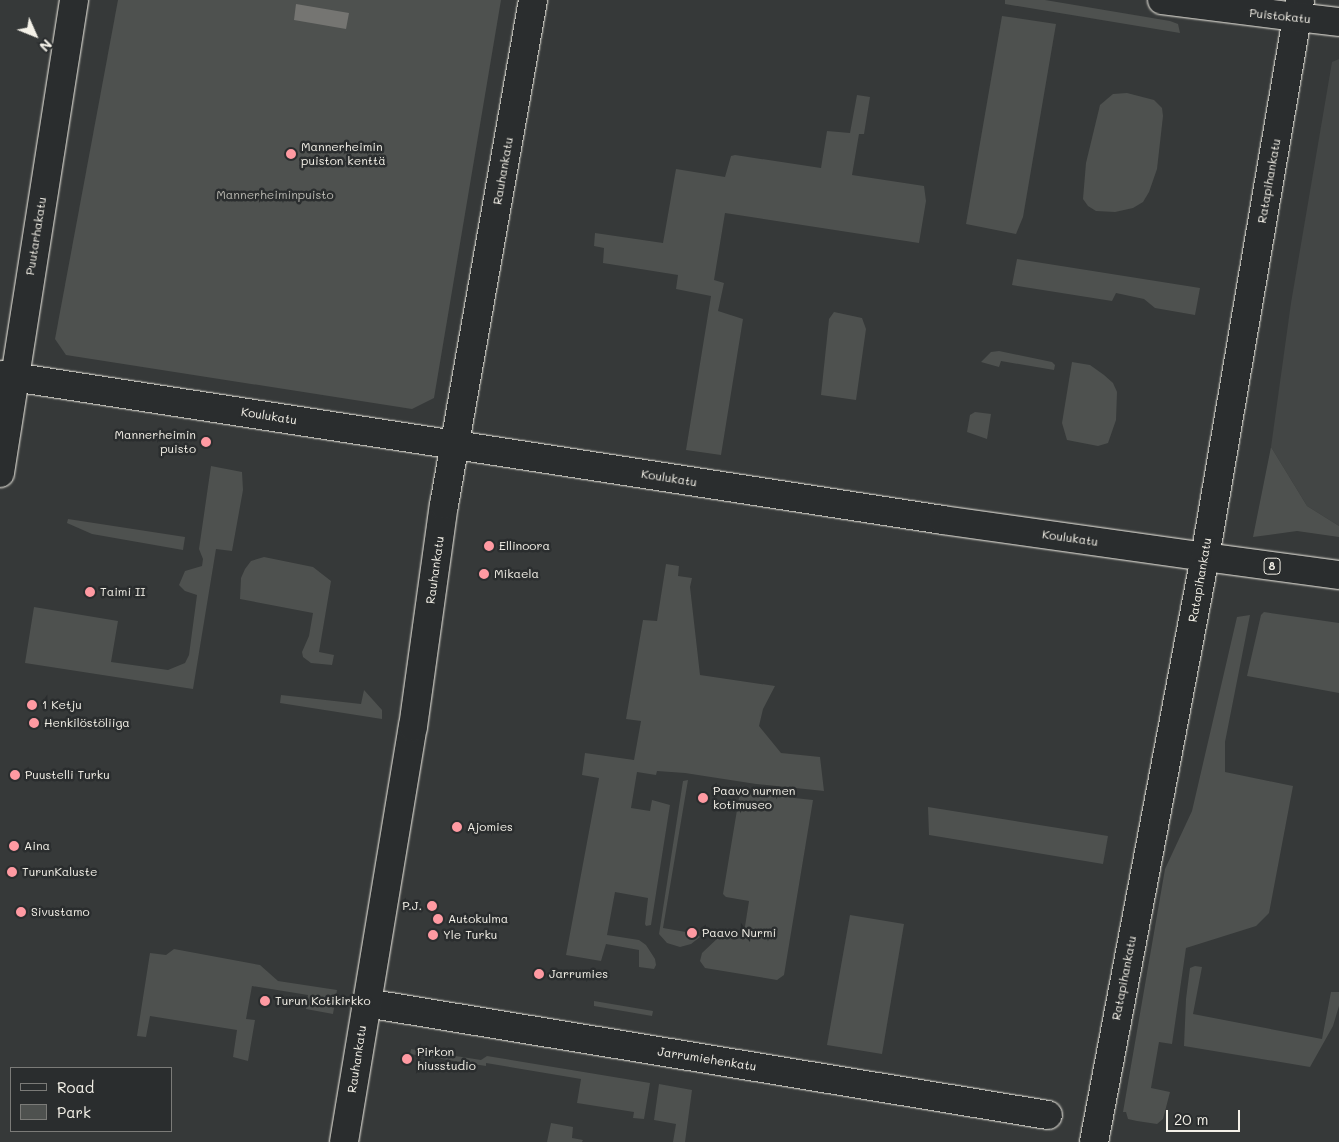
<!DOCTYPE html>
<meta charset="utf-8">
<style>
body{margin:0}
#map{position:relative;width:1339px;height:1142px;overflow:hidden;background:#363939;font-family:Mali,sans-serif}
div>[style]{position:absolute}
.built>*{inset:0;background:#434645}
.green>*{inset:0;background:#4e514f}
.water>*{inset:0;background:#757572}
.roads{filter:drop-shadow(0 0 1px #f4f1e8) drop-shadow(0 0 1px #f4f1e8)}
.minor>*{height:28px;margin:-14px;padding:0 14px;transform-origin:14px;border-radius:14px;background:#2a2d2e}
.major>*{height:28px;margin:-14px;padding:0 14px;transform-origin:14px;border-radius:14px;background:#2a2d2e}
.highway>*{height:28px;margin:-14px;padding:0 14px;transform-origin:14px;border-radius:14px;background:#2a2d2e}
.dots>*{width:14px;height:14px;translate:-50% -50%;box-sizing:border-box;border:2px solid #2a2d2e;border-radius:50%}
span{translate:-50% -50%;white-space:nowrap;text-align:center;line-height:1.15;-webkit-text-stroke:5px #2a2d2e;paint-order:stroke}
.shield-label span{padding:1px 4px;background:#2a2d2e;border:1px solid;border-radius:4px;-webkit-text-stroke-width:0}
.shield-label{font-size:11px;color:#f4f1e8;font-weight:700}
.street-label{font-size:12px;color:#f4f1e8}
.poi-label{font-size:12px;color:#f4f1e8}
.left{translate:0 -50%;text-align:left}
.right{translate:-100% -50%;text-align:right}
.park-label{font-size:12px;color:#bab9b2}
.legend{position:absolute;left:10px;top:1067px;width:162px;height:65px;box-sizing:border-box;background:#2a2d2e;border:1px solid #7b7b78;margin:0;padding:6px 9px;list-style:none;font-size:15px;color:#f4f1e8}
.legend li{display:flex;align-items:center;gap:10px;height:25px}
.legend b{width:25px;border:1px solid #7b7b78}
.north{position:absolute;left:10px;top:10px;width:50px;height:50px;-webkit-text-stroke:4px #2a2d2e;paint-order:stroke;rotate:134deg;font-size:14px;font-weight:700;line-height:20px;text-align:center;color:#f4f1e8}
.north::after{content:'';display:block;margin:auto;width:18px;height:22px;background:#f4f1e8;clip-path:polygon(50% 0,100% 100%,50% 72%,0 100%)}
.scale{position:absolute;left:1166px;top:1110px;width:74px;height:22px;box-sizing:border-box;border:2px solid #f4f1e8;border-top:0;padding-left:6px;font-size:15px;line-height:18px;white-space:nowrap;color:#f4f1e8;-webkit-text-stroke:4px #2a2d2e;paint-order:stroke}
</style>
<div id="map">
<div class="built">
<i style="clip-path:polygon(1339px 59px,1339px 526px,1307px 506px,1271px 447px,1291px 303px,1332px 62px)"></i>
</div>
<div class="green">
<i style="clip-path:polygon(118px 0,501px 0,434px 398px,412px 409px,66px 355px,55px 339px)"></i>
<i style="clip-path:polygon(1005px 0,1045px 0,1170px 21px,1178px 24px,1180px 33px,1005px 4px)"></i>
<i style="clip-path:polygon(1002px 16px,1056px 24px,1023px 217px,1016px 234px,966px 224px)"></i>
<i style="clip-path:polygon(1127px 93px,1154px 100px,1162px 108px,1163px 116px,1157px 169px,1149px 192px,1143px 202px,1133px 208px,1115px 212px,1096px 211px,1088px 206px,1083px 199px,1086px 163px,1100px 105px,1113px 94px)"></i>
<i style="clip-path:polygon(857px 95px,870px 97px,864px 134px,859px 134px,852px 175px,924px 186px,926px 201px,919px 243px,725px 213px,714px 280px,724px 283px,718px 311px,743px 319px,721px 455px,686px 450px,711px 296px,676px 289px,678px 275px,603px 263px,604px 248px,594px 246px,595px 233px,663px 243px,676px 169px,725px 177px,731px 156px,735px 155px,821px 168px,827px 131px,850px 133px)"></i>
<i style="clip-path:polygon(1017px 259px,1200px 288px,1195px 315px,1155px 308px,1144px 299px,1116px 293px,1112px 301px,1012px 285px)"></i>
<i style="clip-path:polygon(834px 312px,862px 318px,866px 329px,856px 400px,821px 395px,829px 319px)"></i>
<i style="clip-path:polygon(999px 351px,1052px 362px,1055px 365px,1054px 370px,1001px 361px,999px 367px,981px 362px,991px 352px)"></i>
<i style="clip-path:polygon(1072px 362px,1090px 365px,1104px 375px,1113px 383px,1117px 392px,1116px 420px,1108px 443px,1098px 446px,1067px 440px,1062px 423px)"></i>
<i style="clip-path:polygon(975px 412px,991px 414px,987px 439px,967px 432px,970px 415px)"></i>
<i style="clip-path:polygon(1271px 447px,1307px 506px,1339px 526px,1339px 537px,1297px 531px,1253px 537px)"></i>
<i style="clip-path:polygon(211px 466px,242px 472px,243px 490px,232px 551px,216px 549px,193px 689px,25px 663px,34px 607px,118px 621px,111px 662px,168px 670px,185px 663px,189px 655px,197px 595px,185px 591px,179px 585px,185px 571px,202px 566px,203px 559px,199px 549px)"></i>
<i style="clip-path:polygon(68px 519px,185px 537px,183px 550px,92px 534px,67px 523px)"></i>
<i style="clip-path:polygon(264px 557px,313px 567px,331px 581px,319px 652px,334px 655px,332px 665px,311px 663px,303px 657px,302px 652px,309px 636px,313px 613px,240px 599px,241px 578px,245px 569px,251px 561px)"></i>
<i style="clip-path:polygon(666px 564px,679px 566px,678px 576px,692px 578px,690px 587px,700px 675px,775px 686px,763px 709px,759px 726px,781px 753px,820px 757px,824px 791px,756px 784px,685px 773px,657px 771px,656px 775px,637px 772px,631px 808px,650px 811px,652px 800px,670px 805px,651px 925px,646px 926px,645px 924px,648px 898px,615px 892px,607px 935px,639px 940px,646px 945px,655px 959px,656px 965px,654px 969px,639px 967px,639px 950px,606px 944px,601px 961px,566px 955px,599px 778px,582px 775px,585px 753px,634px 760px,641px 721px,626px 719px,643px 620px,657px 621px)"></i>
<i style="clip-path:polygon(1264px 612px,1339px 623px,1339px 693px,1247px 676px,1261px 615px)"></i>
<i style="clip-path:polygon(1250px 615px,1225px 742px,1225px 772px,1293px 786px,1269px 913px,1256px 926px,1186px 948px,1172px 1044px,1159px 1042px,1151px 1088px,1170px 1092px,1163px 1119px,1157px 1124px,1137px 1121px,1128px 1119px,1126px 1112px,1123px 1112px,1165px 869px,1192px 811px,1237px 617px)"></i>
<i style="clip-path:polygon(364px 690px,382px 710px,382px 719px,280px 703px,281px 695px,361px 704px)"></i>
<i style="clip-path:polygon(688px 780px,663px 928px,697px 934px,700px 937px,691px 944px,680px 947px,667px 943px,659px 934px,683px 781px)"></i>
<i style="clip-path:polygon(740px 792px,813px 800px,784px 975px,777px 980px,705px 968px,700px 961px,702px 953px,720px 936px,743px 939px,749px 901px,726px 897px,723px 894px)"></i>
<i style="clip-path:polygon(928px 807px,1108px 836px,1103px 864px,929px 835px)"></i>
<i style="clip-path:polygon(850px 915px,904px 924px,882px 1054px,827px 1045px)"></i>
<i style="clip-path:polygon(174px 949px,260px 965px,278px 981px,337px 990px,333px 1014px,306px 1009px,308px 995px,252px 986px,246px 1019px,255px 1020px,248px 1061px,233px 1057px,237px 1030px,150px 1016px,146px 1037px,137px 1036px,150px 953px,166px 955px)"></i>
<i style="clip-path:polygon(1195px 966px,1202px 967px,1193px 1014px,1322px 1039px,1331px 992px,1339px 992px,1339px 1006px,1333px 1026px,1310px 1067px,1184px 1046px,1186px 999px,1190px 968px)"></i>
<i style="clip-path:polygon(594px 1001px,653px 1011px,652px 1016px,594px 1006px)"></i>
<i style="clip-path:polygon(411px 1049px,481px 1060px,487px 1056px,650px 1083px,644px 1119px,633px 1118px,634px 1112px,577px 1103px,581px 1079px,486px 1063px,486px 1066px,410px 1054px)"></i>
<i style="clip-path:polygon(659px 1084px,692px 1090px,685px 1142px,673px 1142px,676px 1124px,654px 1120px)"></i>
<i style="clip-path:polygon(551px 1123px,573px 1127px,572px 1138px,583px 1140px,582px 1142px,547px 1142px)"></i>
</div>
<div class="water">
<i style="clip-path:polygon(296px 4px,349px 13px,346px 29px,294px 20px)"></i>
</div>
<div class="roads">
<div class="minor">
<i style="left:0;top:473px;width:479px;rotate:-81.1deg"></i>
<i style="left:366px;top:1003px;width:691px;rotate:9.33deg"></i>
<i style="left:344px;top:1142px;width:421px;rotate:-80.6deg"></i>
<i style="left:413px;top:727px;width:224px;rotate:-82.1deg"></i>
<i style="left:444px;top:505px;width:513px;rotate:-80deg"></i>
</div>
<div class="major">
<i style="left:1162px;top:0;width:136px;rotate:7.2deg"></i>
<i style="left:0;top:375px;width:954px;rotate:8.74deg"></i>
<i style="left:943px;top:520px;width:265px;rotate:8deg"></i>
<i style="left:1094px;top:1142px;width:595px;rotate:-79.26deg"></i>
<i style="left:1205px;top:557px;width:565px;rotate:-80.32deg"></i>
</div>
<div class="highway">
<i style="left:1297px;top:17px;width:42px;rotate:6.8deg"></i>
<i style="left:1205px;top:557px;width:135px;rotate:7.7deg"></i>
</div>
</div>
<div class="dots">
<i style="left:291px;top:154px;background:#ff9aa2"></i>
<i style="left:206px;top:442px;background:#ff9aa2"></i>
<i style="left:489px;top:546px;background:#ff9aa2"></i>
<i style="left:484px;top:574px;background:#ff9aa2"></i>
<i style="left:90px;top:592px;background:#ff9aa2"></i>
<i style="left:32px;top:705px;background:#ff9aa2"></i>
<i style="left:34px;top:723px;background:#ff9aa2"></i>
<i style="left:15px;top:775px;background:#ff9aa2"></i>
<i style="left:703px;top:798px;background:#ff9aa2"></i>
<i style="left:457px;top:827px;background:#ff9aa2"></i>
<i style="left:14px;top:846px;background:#ff9aa2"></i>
<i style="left:12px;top:872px;background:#ff9aa2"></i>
<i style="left:432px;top:906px;background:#ff9aa2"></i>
<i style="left:21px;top:912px;background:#ff9aa2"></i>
<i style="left:438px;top:919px;background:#ff9aa2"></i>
<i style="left:692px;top:933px;background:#ff9aa2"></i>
<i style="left:433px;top:935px;background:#ff9aa2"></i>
<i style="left:539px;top:974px;background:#ff9aa2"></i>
<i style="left:265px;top:1001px;background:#ff9aa2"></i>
<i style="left:407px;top:1059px;background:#ff9aa2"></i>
</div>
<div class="shield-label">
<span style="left:1272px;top:566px">8</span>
</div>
<div class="street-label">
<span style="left:1280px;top:16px;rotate:6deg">Puistokatu</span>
<span style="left:503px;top:171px;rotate:-80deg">Rauhankatu</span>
<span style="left:1269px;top:181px;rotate:-80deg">Ratapihankatu</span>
<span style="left:36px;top:236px;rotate:-81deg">Puutarhakatu</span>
<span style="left:269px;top:416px;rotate:9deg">Koulukatu</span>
<span style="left:669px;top:478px;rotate:9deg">Koulukatu</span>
<span style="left:1070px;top:538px;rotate:8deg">Koulukatu</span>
<span style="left:435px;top:570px;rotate:-82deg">Rauhankatu</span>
<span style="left:1200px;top:580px;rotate:-80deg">Ratapihankatu</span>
<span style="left:1124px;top:978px;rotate:-79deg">Ratapihankatu</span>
<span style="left:357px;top:1059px;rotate:-81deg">Rauhankatu</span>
<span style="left:707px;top:1059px;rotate:9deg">Jarrumiehenkatu</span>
</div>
<div class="poi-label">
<span class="left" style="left:301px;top:154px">Mannerheimin<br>puiston kenttä</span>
<span class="right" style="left:196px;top:442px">Mannerheimin<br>puisto</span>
<span class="left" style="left:499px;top:546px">Ellinoora</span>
<span class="left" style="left:494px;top:574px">Mikaela</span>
<span class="left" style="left:100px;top:592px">Taimi II</span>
<span class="left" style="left:42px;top:705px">1 Ketju</span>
<span class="left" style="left:44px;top:723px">Henkilöstöliiga</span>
<span class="left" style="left:25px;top:775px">Puustelli Turku</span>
<span class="left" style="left:713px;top:798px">Paavo nurmen<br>kotimuseo</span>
<span class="left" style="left:467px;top:827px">Ajomies</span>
<span class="left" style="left:24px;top:846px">Aina</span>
<span class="left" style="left:22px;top:872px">TurunKaluste</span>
<span class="right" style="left:422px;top:906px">P.J.</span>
<span class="left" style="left:31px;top:912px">Sivustamo</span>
<span class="left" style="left:448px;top:919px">Autokulma</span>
<span class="left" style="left:702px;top:933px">Paavo Nurmi</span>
<span class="left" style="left:443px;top:935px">Yle Turku</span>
<span class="left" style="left:549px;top:974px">Jarrumies</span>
<span class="left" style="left:275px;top:1001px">Turun Kotikirkko</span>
<span class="left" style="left:417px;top:1059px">Pirkon<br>hiusstudio</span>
</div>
<div class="park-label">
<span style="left:275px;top:195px">Mannerheiminpuisto</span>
</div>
<ul class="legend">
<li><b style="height:6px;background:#2a2d2e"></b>Road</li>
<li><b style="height:14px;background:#4e514f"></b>Park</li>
</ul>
<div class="north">N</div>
<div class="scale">20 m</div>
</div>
